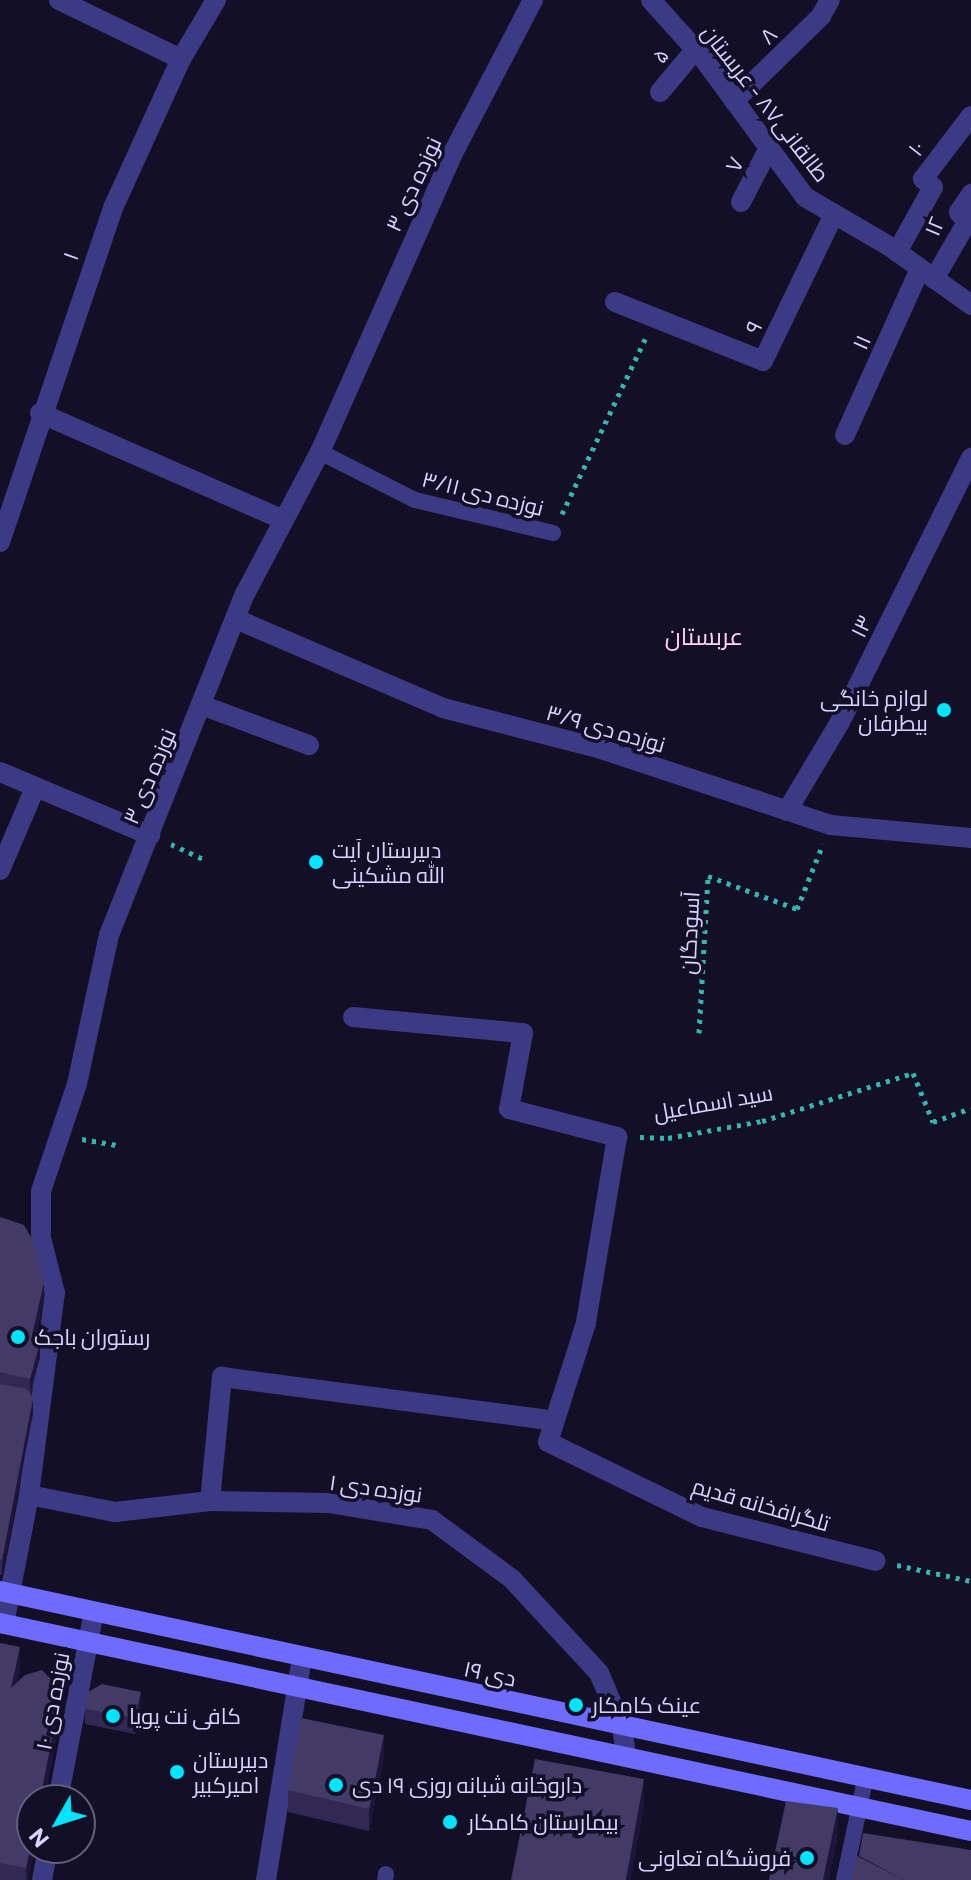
<!DOCTYPE html>
<meta charset="utf-8">
<style>
body{margin:0}
#map{position:relative;width:971px;height:1880px;overflow:hidden;background:#130f26;font-family:Commissioner,Cairo,sans-serif}
div>[style]{position:absolute}
.path>*{height:5px;margin-top:-2.5px;transform-origin:0;background:repeating-linear-gradient(90deg,#2fb8b0 0 4px,transparent 0 10px)}
.service>*{height:16px;margin:-8px;padding:0 8px;transform-origin:8px;border-radius:8px;background:#3d3a85}
.minor>*{height:20px;margin:-10px;padding:0 10px;transform-origin:10px;border-radius:10px;background:#3d3a85}
.secondary>*{height:20px;margin:-10px;padding:0 10px;transform-origin:10px;border-radius:10px;background:#6f6bff}
.wall>*{inset:0;background:#312854}
.shaded-wall>*{inset:0;background:#1d163a}
.building>*{inset:0;background:#433a66}
.dots>*{width:22px;height:22px;translate:-50% -50%;box-sizing:border-box;border:4px solid #130f26;border-radius:50%}
span{translate:-50% -50%;white-space:nowrap;text-align:center;line-height:1.15;-webkit-text-stroke:7px #130f26;paint-order:stroke}
.street-label{font-size:22px;color:#d9d4ff}
.poi-label{font-size:22px;color:#d9d4ff}
.right{translate:-100% -50%;text-align:right}
.left{translate:0 -50%;text-align:left}
.neighbourhood-label{font-size:24px;color:#ffd6f0}
.north{position:absolute;left:16px;top:1784px;width:80px;height:80px;box-sizing:border-box;background:#130f26;border:2px solid #625e7d;border-radius:50%;rotate:231deg;font-size:22px;font-weight:700;line-height:32px;text-align:center;color:#d9d4ff}
.north::after{content:'';display:block;margin:auto;width:28px;height:36px;background:#00e5ff;clip-path:polygon(50% 0,100% 100%,50% 72%,0 100%)}
</style>
<div id="map">
<div class="path">
<i style="left:562px;top:514px;width:194px;rotate:-64.6deg"></i>
<i style="left:171px;top:844px;width:35px;rotate:25deg"></i>
<i style="left:699px;top:1033px;width:157px;rotate:-86.7deg"></i>
<i style="left:708px;top:876px;width:95px;rotate:20.3deg"></i>
<i style="left:797px;top:909px;width:70px;rotate:-68.2deg"></i>
<i style="left:640px;top:1137px;width:28px;rotate:2deg"></i>
<i style="left:668px;top:1138px;width:96px;rotate:-10.3deg"></i>
<i style="left:762px;top:1121px;width:158px;rotate:-17.6deg"></i>
<i style="left:913px;top:1073px;width:53px;rotate:67.8deg"></i>
<i style="left:933px;top:1122px;width:40px;rotate:-20.2deg"></i>
<i style="left:82px;top:1139px;width:35px;rotate:10deg"></i>
<i style="left:897px;top:1565px;width:76px;rotate:12.2deg"></i>
</div>
<div class="service">
<i style="left:320px;top:452px;width:106px;rotate:26.8deg"></i>
<i style="left:415px;top:500px;width:142px;rotate:13.4deg"></i>
<i style="left:385px;top:1880px;width:6px;rotate:-81deg"></i>
<i style="left:844px;top:1880px;width:102px;rotate:-78.1deg"></i>
</div>
<div class="minor">
<i style="left:59px;top:0;width:136px;rotate:25.8deg"></i>
<i style="left:651px;top:0;width:78px;rotate:48.1deg"></i>
<i style="left:703px;top:58px;width:172px;rotate:53.7deg"></i>
<i style="left:805px;top:197px;width:97px;rotate:30.3deg"></i>
<i style="left:889px;top:246px;width:101px;rotate:35.7deg"></i>
<i style="left:660px;top:92px;width:56px;rotate:-50.1deg"></i>
<i style="left:734px;top:101px;width:122px;rotate:-44.3deg"></i>
<i style="left:821px;top:16px;width:18px;rotate:-61deg"></i>
<i style="left:741px;top:202px;width:61px;rotate:-62.6deg"></i>
<i style="left:897px;top:252px;width:74px;rotate:-61deg"></i>
<i style="left:933px;top:187px;width:13px;rotate:-141deg"></i>
<i style="left:923px;top:179px;width:79px;rotate:-52.7deg"></i>
<i style="left:934px;top:279px;width:66px;rotate:-59.9deg"></i>
<i style="left:967px;top:222px;width:13px;rotate:-129deg"></i>
<i style="left:959px;top:212px;width:22px;rotate:-56deg"></i>
<i style="left:615px;top:302px;width:159px;rotate:21.7deg"></i>
<i style="left:763px;top:361px;width:163px;rotate:-64.2deg"></i>
<i style="left:40px;top:413px;width:264px;rotate:23.7deg"></i>
<i style="left:845px;top:435px;width:182px;rotate:-65.7deg"></i>
<i style="left:0;top:542px;width:353px;rotate:-71.3deg"></i>
<i style="left:113px;top:208px;width:164px;rotate:-65.5deg"></i>
<i style="left:181px;top:59px;width:69px;rotate:-59.3deg"></i>
<i style="left:238px;top:620px;width:223px;rotate:23.2deg"></i>
<i style="left:443px;top:708px;width:163px;rotate:14.5deg"></i>
<i style="left:601px;top:749px;width:242px;rotate:18.3deg"></i>
<i style="left:831px;top:825px;width:141px;rotate:5.3deg"></i>
<i style="left:204px;top:706px;width:112px;rotate:20.4deg"></i>
<i style="left:0;top:772px;width:163px;rotate:22.8deg"></i>
<i style="left:787px;top:811px;width:104px;rotate:-59.2deg"></i>
<i style="left:840px;top:722px;width:295px;rotate:-63.6deg"></i>
<i style="left:0;top:870px;width:89px;rotate:-66.9deg"></i>
<i style="left:353px;top:1017px;width:171px;rotate:5.4deg"></i>
<i style="left:523px;top:1033px;width:77px;rotate:100.4deg"></i>
<i style="left:509px;top:1109px;width:112px;rotate:14.5deg"></i>
<i style="left:617px;top:1137px;width:189px;rotate:99.5deg"></i>
<i style="left:586px;top:1323px;width:125px;rotate:107.7deg"></i>
<i style="left:548px;top:1442px;width:171px;rotate:26deg"></i>
<i style="left:702px;top:1517px;width:179px;rotate:14.2deg"></i>
<i style="left:29px;top:1495px;width:88px;rotate:11.2deg"></i>
<i style="left:115px;top:1512px;width:96px;rotate:-6.6deg"></i>
<i style="left:210px;top:1501px;width:119px;rotate:1deg"></i>
<i style="left:329px;top:1503px;width:104px;rotate:9.4deg"></i>
<i style="left:432px;top:1520px;width:99px;rotate:36.4deg"></i>
<i style="left:512px;top:1579px;width:128px;rotate:47.2deg"></i>
<i style="left:599px;top:1673px;width:59px;rotate:66.9deg"></i>
<i style="left:622px;top:1727px;width:30px;rotate:82deg"></i>
<i style="left:210px;top:1501px;width:125px;rotate:-84.5deg"></i>
<i style="left:222px;top:1377px;width:335px;rotate:7.5deg"></i>
<i style="left:4px;top:1624px;width:131px;rotate:-79deg"></i>
<i style="left:29px;top:1495px;width:204px;rotate:-82.7deg"></i>
<i style="left:55px;top:1293px;width:57px;rotate:-104.3deg"></i>
<i style="left:41px;top:1238px;width:47px;rotate:-90deg"></i>
<i style="left:41px;top:1191px;width:113px;rotate:-71.4deg"></i>
<i style="left:77px;top:1084px;width:152px;rotate:-77.9deg"></i>
<i style="left:109px;top:935px;width:367px;rotate:-68.3deg"></i>
<i style="left:245px;top:594px;width:161px;rotate:-62.2deg"></i>
<i style="left:320px;top:452px;width:327px;rotate:-66deg"></i>
<i style="left:453px;top:153px;width:173px;rotate:-62.4deg"></i>
<i style="left:58px;top:1800px;width:191px;rotate:-79.2deg"></i>
<i style="left:42px;top:1880px;width:33px;rotate:-79deg"></i>
<i style="left:266px;top:1880px;width:226px;rotate:-80.8deg"></i>
</div>
<div class="secondary">
<i style="left:0;top:1591px;width:993px;rotate:12.15deg"></i>
<i style="left:0;top:1623px;width:993px;rotate:12.09deg"></i>
</div>
<div class="wall">
<i style="clip-path:polygon(0 1217px,44px 1297px,35px 1341px,40px 1357px,31px 1394px,33px 1413px,2px 1575px,0 1575px)"></i>
<i style="clip-path:polygon(0 1643px,20px 1670px,17px 1682px,54px 1700px,59px 1724px,28px 1880px,0 1880px)"></i>
<i style="clip-path:polygon(141px 1707px,135px 1734px,85px 1724px,85px 1709px)"></i>
<i style="clip-path:polygon(384px 1757px,369px 1831px,288px 1812px,288px 1790px)"></i>
</div>
<div class="shaded-wall">
<i style="clip-path:polygon(44px 1282px,44px 1297px,31px 1356px,31px 1340px)"></i>
<i style="clip-path:polygon(40px 1342px,40px 1357px,30px 1394px,30px 1379px)"></i>
<i style="clip-path:polygon(33px 1398px,33px 1413px,2px 1575px,2px 1560px)"></i>
<i style="clip-path:polygon(20px 1647px,20px 1670px,11px 1710px,11px 1688px)"></i>
<i style="clip-path:polygon(141px 1692px,141px 1707px,135px 1734px,135px 1718px)"></i>
<i style="clip-path:polygon(59px 1701px,59px 1724px,44px 1800px,40px 1800px)"></i>
<i style="clip-path:polygon(384px 1735px,384px 1757px,369px 1831px,369px 1809px)"></i>
<i style="clip-path:polygon(644px 1779px,644px 1807px,631px 1880px,626px 1880px)"></i>
<i style="clip-path:polygon(838px 1808px,838px 1837px,829px 1880px,823px 1880px)"></i>
<i style="clip-path:polygon(32px 1840px,32px 1848px,35px 1848px,28px 1880px,26px 1880px,26px 1868px)"></i>
</div>
<div class="building">
<i style="clip-path:polygon(0 1217px,24px 1225px,32px 1239px,44px 1282px,31px 1340px,40px 1342px,30px 1379px,0 1372px)"></i>
<i style="clip-path:polygon(0 1384px,27px 1389px,33px 1398px,2px 1560px,0 1559px)"></i>
<i style="clip-path:polygon(0 1643px,20px 1647px,11px 1688px,25px 1675px,42px 1670px,54px 1682px,54px 1700px,59px 1701px,40px 1800px,32px 1800px,32px 1840px,26px 1868px,0 1863px)"></i>
<i style="clip-path:polygon(102px 1684px,141px 1692px,135px 1718px,85px 1709px,88px 1692px)"></i>
<i style="clip-path:polygon(301px 1718px,384px 1735px,369px 1809px,288px 1790px)"></i>
<i style="clip-path:polygon(535px 1759px,644px 1779px,626px 1880px,511px 1880px)"></i>
<i style="clip-path:polygon(786px 1801px,838px 1808px,823px 1880px,769px 1880px)"></i>
<i style="clip-path:polygon(863px 1833px,971px 1850px,971px 1880px,904px 1880px,859px 1856px)"></i>
<i style="clip-path:polygon(857px 1856px,904px 1880px,851px 1880px)"></i>
</div>
<div class="dots">
<i style="left:944px;top:710px;background:#00e5ff"></i>
<i style="left:316px;top:862px;background:#00e5ff"></i>
<i style="left:18px;top:1337px;background:#00e5ff"></i>
<i style="left:576px;top:1705px;background:#00e5ff"></i>
<i style="left:113px;top:1716px;background:#00e5ff"></i>
<i style="left:177px;top:1772px;background:#00e5ff"></i>
<i style="left:336px;top:1785px;background:#00e5ff"></i>
<i style="left:450px;top:1822px;background:#00e5ff"></i>
<i style="left:807px;top:1858px;background:#00e5ff"></i>
</div>
<div class="street-label">
<span style="left:768px;top:35px;rotate:-44deg">۸</span>
<span style="left:660px;top:55px;rotate:-50deg">۵</span>
<span style="left:766px;top:103px;rotate:52deg">طالقانی۸۷ - عربستان</span>
<span style="left:916px;top:148px;rotate:-52deg">۱۰</span>
<span style="left:734px;top:164px;rotate:-63deg">۷</span>
<span style="left:413px;top:184px;rotate:-65deg">نوزده دی ۳</span>
<span style="left:934px;top:226px;rotate:-67deg">۱۲</span>
<span style="left:70px;top:256px;rotate:-70deg">۱</span>
<span style="left:753px;top:327px;rotate:-64deg">۹</span>
<span style="left:861px;top:342px;rotate:-66deg">۱۱</span>
<span style="left:483px;top:493px;rotate:14deg">نوزده دی ۳/۱۱</span>
<span style="left:861px;top:626px;rotate:-64deg">۱۳</span>
<span style="left:606px;top:728px;rotate:16deg">نوزده دی ۳/۹</span>
<span style="left:149px;top:776px;rotate:-67deg">نوزده دی ۳</span>
<span style="left:689px;top:933px;rotate:-87deg">آسودگان</span>
<span style="left:713px;top:1102px;rotate:-10deg">سید اسماعیل</span>
<span style="left:376px;top:1488px;rotate:8deg">نوزده دی ۱</span>
<span style="left:761px;top:1504px;rotate:16deg">تلگرافخانه قدیم</span>
<span style="left:490px;top:1673px;rotate:12deg">۱۹ دی</span>
<span style="left:52px;top:1701px;rotate:-79deg">نوزده دی ۱۰</span>
</div>
<div class="poi-label">
<span class="right" style="left:928px;top:710px">لوازم خانگی<br>بیطرفان</span>
<span class="left" style="left:332px;top:862px">دبیرستان آیت<br>الله مشکینی</span>
<span class="left" style="left:34px;top:1337px">رستوران باجک</span>
<span class="left" style="left:592px;top:1705px">عینک کامکار</span>
<span class="left" style="left:129px;top:1716px">کافی نت پویا</span>
<span class="left" style="left:193px;top:1772px">دبیرستان<br>امیرکبیر</span>
<span class="left" style="left:352px;top:1785px">داروخانه شبانه روزی ۱۹ دی</span>
<span class="left" style="left:468px;top:1822px">بیمارستان کامکار</span>
<span class="right" style="left:791px;top:1858px">فروشگاه تعاونی</span>
</div>
<div class="neighbourhood-label">
<span style="left:704px;top:636px">عربستان</span>
</div>
<div class="north">N</div>
</div>
